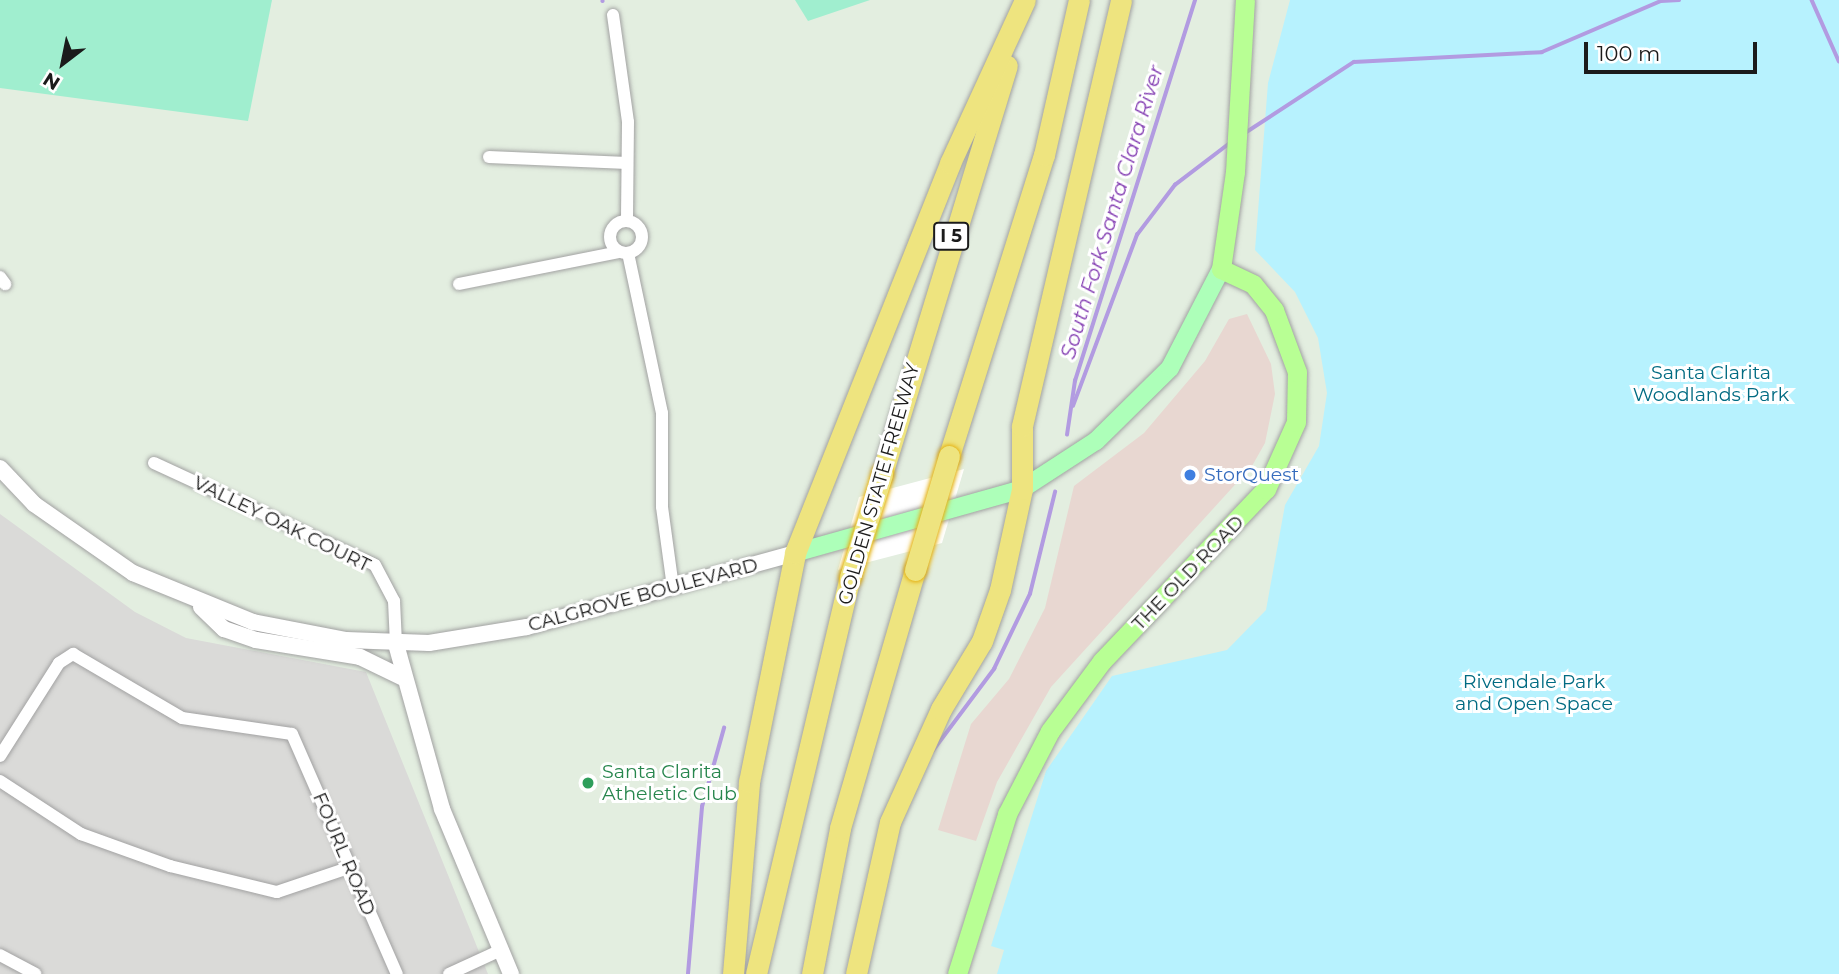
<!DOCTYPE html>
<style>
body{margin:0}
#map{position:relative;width:1839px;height:974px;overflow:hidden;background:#e3eee0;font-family:Montserrat,sans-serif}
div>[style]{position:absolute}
.residential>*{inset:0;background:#dadad8}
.industrial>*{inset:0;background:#e8d7d1}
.grass>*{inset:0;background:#a0eecf}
.park>*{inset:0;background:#b7f2fe}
.pier>*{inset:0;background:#fff}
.stream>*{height:3.5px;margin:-1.75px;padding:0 1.75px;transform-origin:1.75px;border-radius:1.75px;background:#b29be1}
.roads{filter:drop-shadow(0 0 2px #a2a2a2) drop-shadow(0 0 2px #a2a2a2)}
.minor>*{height:12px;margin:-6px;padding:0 6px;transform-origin:6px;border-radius:6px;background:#fff}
.minor>.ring{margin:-6px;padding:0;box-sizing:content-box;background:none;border:12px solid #fff;border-radius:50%}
.tertiary>*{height:16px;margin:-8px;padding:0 8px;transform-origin:8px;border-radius:8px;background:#fff}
.secondary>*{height:18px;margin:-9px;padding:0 9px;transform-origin:9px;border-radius:9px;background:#adffb9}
.primary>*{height:19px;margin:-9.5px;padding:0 9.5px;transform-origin:9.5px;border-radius:9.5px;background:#b8ff94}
.motorway>*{height:21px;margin:-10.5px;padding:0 10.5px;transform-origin:10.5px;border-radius:10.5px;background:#eee47f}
.bridges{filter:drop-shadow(0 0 2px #e5b214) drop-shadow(0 0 2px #e5b214)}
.motorway-bridge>*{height:21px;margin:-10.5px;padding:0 10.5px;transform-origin:10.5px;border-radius:10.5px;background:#eee47f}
.dots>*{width:19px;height:19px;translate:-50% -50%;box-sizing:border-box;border:4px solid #fff;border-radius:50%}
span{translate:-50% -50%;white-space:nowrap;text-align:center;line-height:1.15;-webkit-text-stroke:6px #fff;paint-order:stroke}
.shield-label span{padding:2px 5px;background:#fff;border:2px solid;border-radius:5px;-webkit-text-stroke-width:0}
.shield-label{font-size:18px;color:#1b1b1b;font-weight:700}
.park-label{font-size:19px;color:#016b82}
.shop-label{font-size:19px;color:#366cbe}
.left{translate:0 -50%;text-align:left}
.street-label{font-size:19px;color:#1b1b1b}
.leisure-label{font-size:19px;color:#27864d}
.water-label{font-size:21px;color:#8540b3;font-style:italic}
.north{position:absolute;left:28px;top:28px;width:70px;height:70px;-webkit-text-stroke:5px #fff;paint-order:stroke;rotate:212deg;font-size:19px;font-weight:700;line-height:28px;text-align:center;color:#1b1b1b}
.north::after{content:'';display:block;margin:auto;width:24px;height:32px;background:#1b1b1b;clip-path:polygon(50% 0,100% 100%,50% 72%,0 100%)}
.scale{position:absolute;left:1584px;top:42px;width:173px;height:32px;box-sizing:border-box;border:4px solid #1b1b1b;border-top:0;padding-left:9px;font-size:21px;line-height:24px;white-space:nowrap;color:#1b1b1b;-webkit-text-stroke:5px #fff;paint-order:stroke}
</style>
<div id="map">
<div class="residential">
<i style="clip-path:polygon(0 514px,135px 612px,186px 638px,366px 672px,488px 974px,0 974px)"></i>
</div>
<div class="industrial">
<i style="clip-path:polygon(1247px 314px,1271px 364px,1275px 394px,1265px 443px,1252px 466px,1051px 687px,997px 782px,976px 841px,938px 830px,971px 724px,1009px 679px,1045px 608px,1074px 486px,1144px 433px,1205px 361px,1229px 319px)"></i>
</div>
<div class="grass">
<i style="clip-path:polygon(0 0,272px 0,248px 121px,0 88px)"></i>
<i style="clip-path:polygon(795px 0,870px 0,808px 21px)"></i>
</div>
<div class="park">
<i style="clip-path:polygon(1290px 0,1839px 0,1839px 974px,997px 974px,1004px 950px,991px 946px,1046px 771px,1112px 676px,1227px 650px,1266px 610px,1285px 505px,1319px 446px,1327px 393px,1318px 338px,1295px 292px,1255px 250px,1268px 83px)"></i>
</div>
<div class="pier">
<i style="clip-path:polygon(964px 469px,942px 543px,838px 570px,859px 497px)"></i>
</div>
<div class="stream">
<i style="left:603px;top:0;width:1px;rotate:90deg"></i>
<i style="left:1812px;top:0;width:67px;rotate:66.1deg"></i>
<i style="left:1245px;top:133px;width:130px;rotate:-33.1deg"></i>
<i style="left:1354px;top:62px;width:188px;rotate:-3deg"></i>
<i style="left:1542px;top:52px;width:129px;rotate:-23.2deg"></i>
<i style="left:1661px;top:1px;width:18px;rotate:-3deg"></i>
<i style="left:1073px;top:406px;width:183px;rotate:-69.5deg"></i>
<i style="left:1137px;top:235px;width:63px;rotate:-52.8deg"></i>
<i style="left:1175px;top:185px;width:69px;rotate:-37.4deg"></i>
<i style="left:1067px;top:435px;width:55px;rotate:-81.6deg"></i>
<i style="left:1075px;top:381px;width:399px;rotate:-72.5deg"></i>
<i style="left:932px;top:752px;width:104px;rotate:-53.2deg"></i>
<i style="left:994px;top:669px;width:83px;rotate:-64.4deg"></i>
<i style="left:1030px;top:594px;width:105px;rotate:-76.2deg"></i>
<i style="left:688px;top:974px;width:168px;rotate:-85.2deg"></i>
<i style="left:702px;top:807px;width:82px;rotate:-74.4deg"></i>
</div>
<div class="roads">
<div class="minor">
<i style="left:613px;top:15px;width:108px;rotate:82deg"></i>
<i style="left:628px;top:122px;width:98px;rotate:90.6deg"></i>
<i style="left:489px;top:157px;width:138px;rotate:2.5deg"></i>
<i class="ring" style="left:610px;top:221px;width:20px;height:20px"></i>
<i style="left:628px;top:253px;width:164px;rotate:78deg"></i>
<i style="left:662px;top:413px;width:94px;rotate:90deg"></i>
<i style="left:662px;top:507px;width:81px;rotate:82.2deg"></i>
<i style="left:0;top:277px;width:9px;rotate:54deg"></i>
<i style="left:459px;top:284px;width:163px;rotate:-11.3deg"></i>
<i style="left:154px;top:463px;width:243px;rotate:24.8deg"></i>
<i style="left:375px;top:565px;width:41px;rotate:62.2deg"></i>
<i style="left:394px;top:601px;width:43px;rotate:87.3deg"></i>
<i style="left:0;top:756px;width:110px;rotate:-57.6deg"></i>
<i style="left:59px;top:663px;width:17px;rotate:-33deg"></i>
<i style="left:73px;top:654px;width:126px;rotate:30.4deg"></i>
<i style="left:182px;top:718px;width:111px;rotate:8.3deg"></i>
<i style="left:292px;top:734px;width:262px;rotate:66.4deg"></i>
<i style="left:0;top:781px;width:97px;rotate:33.2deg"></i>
<i style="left:81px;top:834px;width:95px;rotate:19.8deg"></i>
<i style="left:170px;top:866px;width:110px;rotate:13.7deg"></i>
<i style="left:277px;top:892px;width:75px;rotate:-18.7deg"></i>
<i style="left:0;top:955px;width:40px;rotate:28deg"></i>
<i style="left:449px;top:974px;width:57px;rotate:-24.8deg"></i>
</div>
<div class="tertiary">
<i style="left:0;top:468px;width:50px;rotate:46.6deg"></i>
<i style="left:34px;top:504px;width:121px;rotate:34.9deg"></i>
<i style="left:133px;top:573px;width:130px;rotate:22.2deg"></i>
<i style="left:253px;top:622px;width:95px;rotate:11deg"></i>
<i style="left:346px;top:640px;width:83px;rotate:2.1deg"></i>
<i style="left:429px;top:643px;width:99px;rotate:-9.3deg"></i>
<i style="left:527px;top:627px;width:278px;rotate:-15.4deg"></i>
<i style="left:201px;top:607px;width:32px;rotate:44deg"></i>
<i style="left:224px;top:629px;width:34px;rotate:19deg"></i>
<i style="left:256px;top:640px;width:105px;rotate:9.3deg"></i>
<i style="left:360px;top:657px;width:46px;rotate:26deg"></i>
<i style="left:396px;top:644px;width:171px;rotate:74.4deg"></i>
<i style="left:442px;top:809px;width:179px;rotate:67.3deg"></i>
</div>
<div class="secondary">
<i style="left:795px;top:553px;width:236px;rotate:-15.7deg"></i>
<i style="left:1022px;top:489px;width:88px;rotate:-33deg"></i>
<i style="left:1096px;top:441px;width:104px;rotate:-44.6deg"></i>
<i style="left:1170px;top:368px;width:111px;rotate:-62.7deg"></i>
</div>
<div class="primary">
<i style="left:957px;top:974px;width:168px;rotate:-72.6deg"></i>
<i style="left:1007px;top:814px;width:93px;rotate:-62.6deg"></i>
<i style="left:1050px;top:731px;width:87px;rotate:-53.4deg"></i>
<i style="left:1102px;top:661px;width:238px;rotate:-46.4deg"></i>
<i style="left:1266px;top:489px;width:73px;rotate:-65.9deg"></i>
<i style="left:1296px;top:422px;width:50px;rotate:-88.9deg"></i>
<i style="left:1297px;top:372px;width:66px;rotate:-110.4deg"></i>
<i style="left:1274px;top:310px;width:33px;rotate:-129deg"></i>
<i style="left:1253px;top:284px;width:35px;rotate:-155deg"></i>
<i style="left:1221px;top:269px;width:98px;rotate:-81.8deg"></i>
<i style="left:1235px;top:172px;width:172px;rotate:-86.7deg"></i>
</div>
<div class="motorway">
<i style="left:949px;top:456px;width:316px;rotate:-72.5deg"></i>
<i style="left:1044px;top:155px;width:159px;rotate:-77.3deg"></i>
<i style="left:882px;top:474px;width:427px;rotate:-73deg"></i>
<i style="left:733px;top:974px;width:193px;rotate:-85.2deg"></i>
<i style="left:749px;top:782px;width:234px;rotate:-78.6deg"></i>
<i style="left:795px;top:553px;width:420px;rotate:-68.3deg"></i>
<i style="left:950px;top:163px;width:179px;rotate:-65.3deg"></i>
<i style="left:756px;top:974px;width:408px;rotate:-76.7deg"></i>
<i style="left:812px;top:974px;width:149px;rotate:-79.1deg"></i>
<i style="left:840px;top:828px;width:269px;rotate:-73.8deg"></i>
<i style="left:856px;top:974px;width:156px;rotate:-77.4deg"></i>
<i style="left:890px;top:822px;width:124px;rotate:-65.7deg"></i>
<i style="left:941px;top:709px;width:79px;rotate:-58.9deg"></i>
<i style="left:982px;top:641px;width:54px;rotate:-70.6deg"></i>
<i style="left:1000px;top:590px;width:103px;rotate:-77.7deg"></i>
<i style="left:1022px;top:489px;width:63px;rotate:-90deg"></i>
<i style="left:1022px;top:426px;width:437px;rotate:-76.9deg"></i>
</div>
</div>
<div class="bridges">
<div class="motorway-bridge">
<i style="left:915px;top:570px;width:119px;rotate:-73.4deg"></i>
<i style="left:850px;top:577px;width:108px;rotate:-72.7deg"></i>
</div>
</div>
<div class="dots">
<i style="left:1190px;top:475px;background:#3f7fe0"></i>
<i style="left:588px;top:783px;background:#2e9e5b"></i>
</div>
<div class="shield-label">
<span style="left:951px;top:236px">I 5</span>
</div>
<div class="park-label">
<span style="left:1711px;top:384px">Santa Clarita<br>Woodlands Park</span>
<span style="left:1534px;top:693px">Rivendale Park<br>and Open Space</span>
</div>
<div class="shop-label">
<span class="left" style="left:1204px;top:475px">StorQuest</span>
</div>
<div class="street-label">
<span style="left:879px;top:484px;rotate:-74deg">GOLDEN STATE FREEWAY</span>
<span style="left:282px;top:524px;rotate:26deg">VALLEY OAK COURT</span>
<span style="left:1188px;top:573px;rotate:-46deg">THE OLD ROAD</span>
<span style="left:643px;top:595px;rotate:-15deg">CALGROVE BOULEVARD</span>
<span style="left:344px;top:854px;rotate:67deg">FOURL ROAD</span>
</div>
<div class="leisure-label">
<span class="left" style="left:602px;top:783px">Santa Clarita<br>Atheletic Club</span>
</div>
<div class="water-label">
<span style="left:1112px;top:212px;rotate:-73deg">South Fork Santa Clara River</span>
</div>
<div class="north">N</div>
<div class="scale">100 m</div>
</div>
